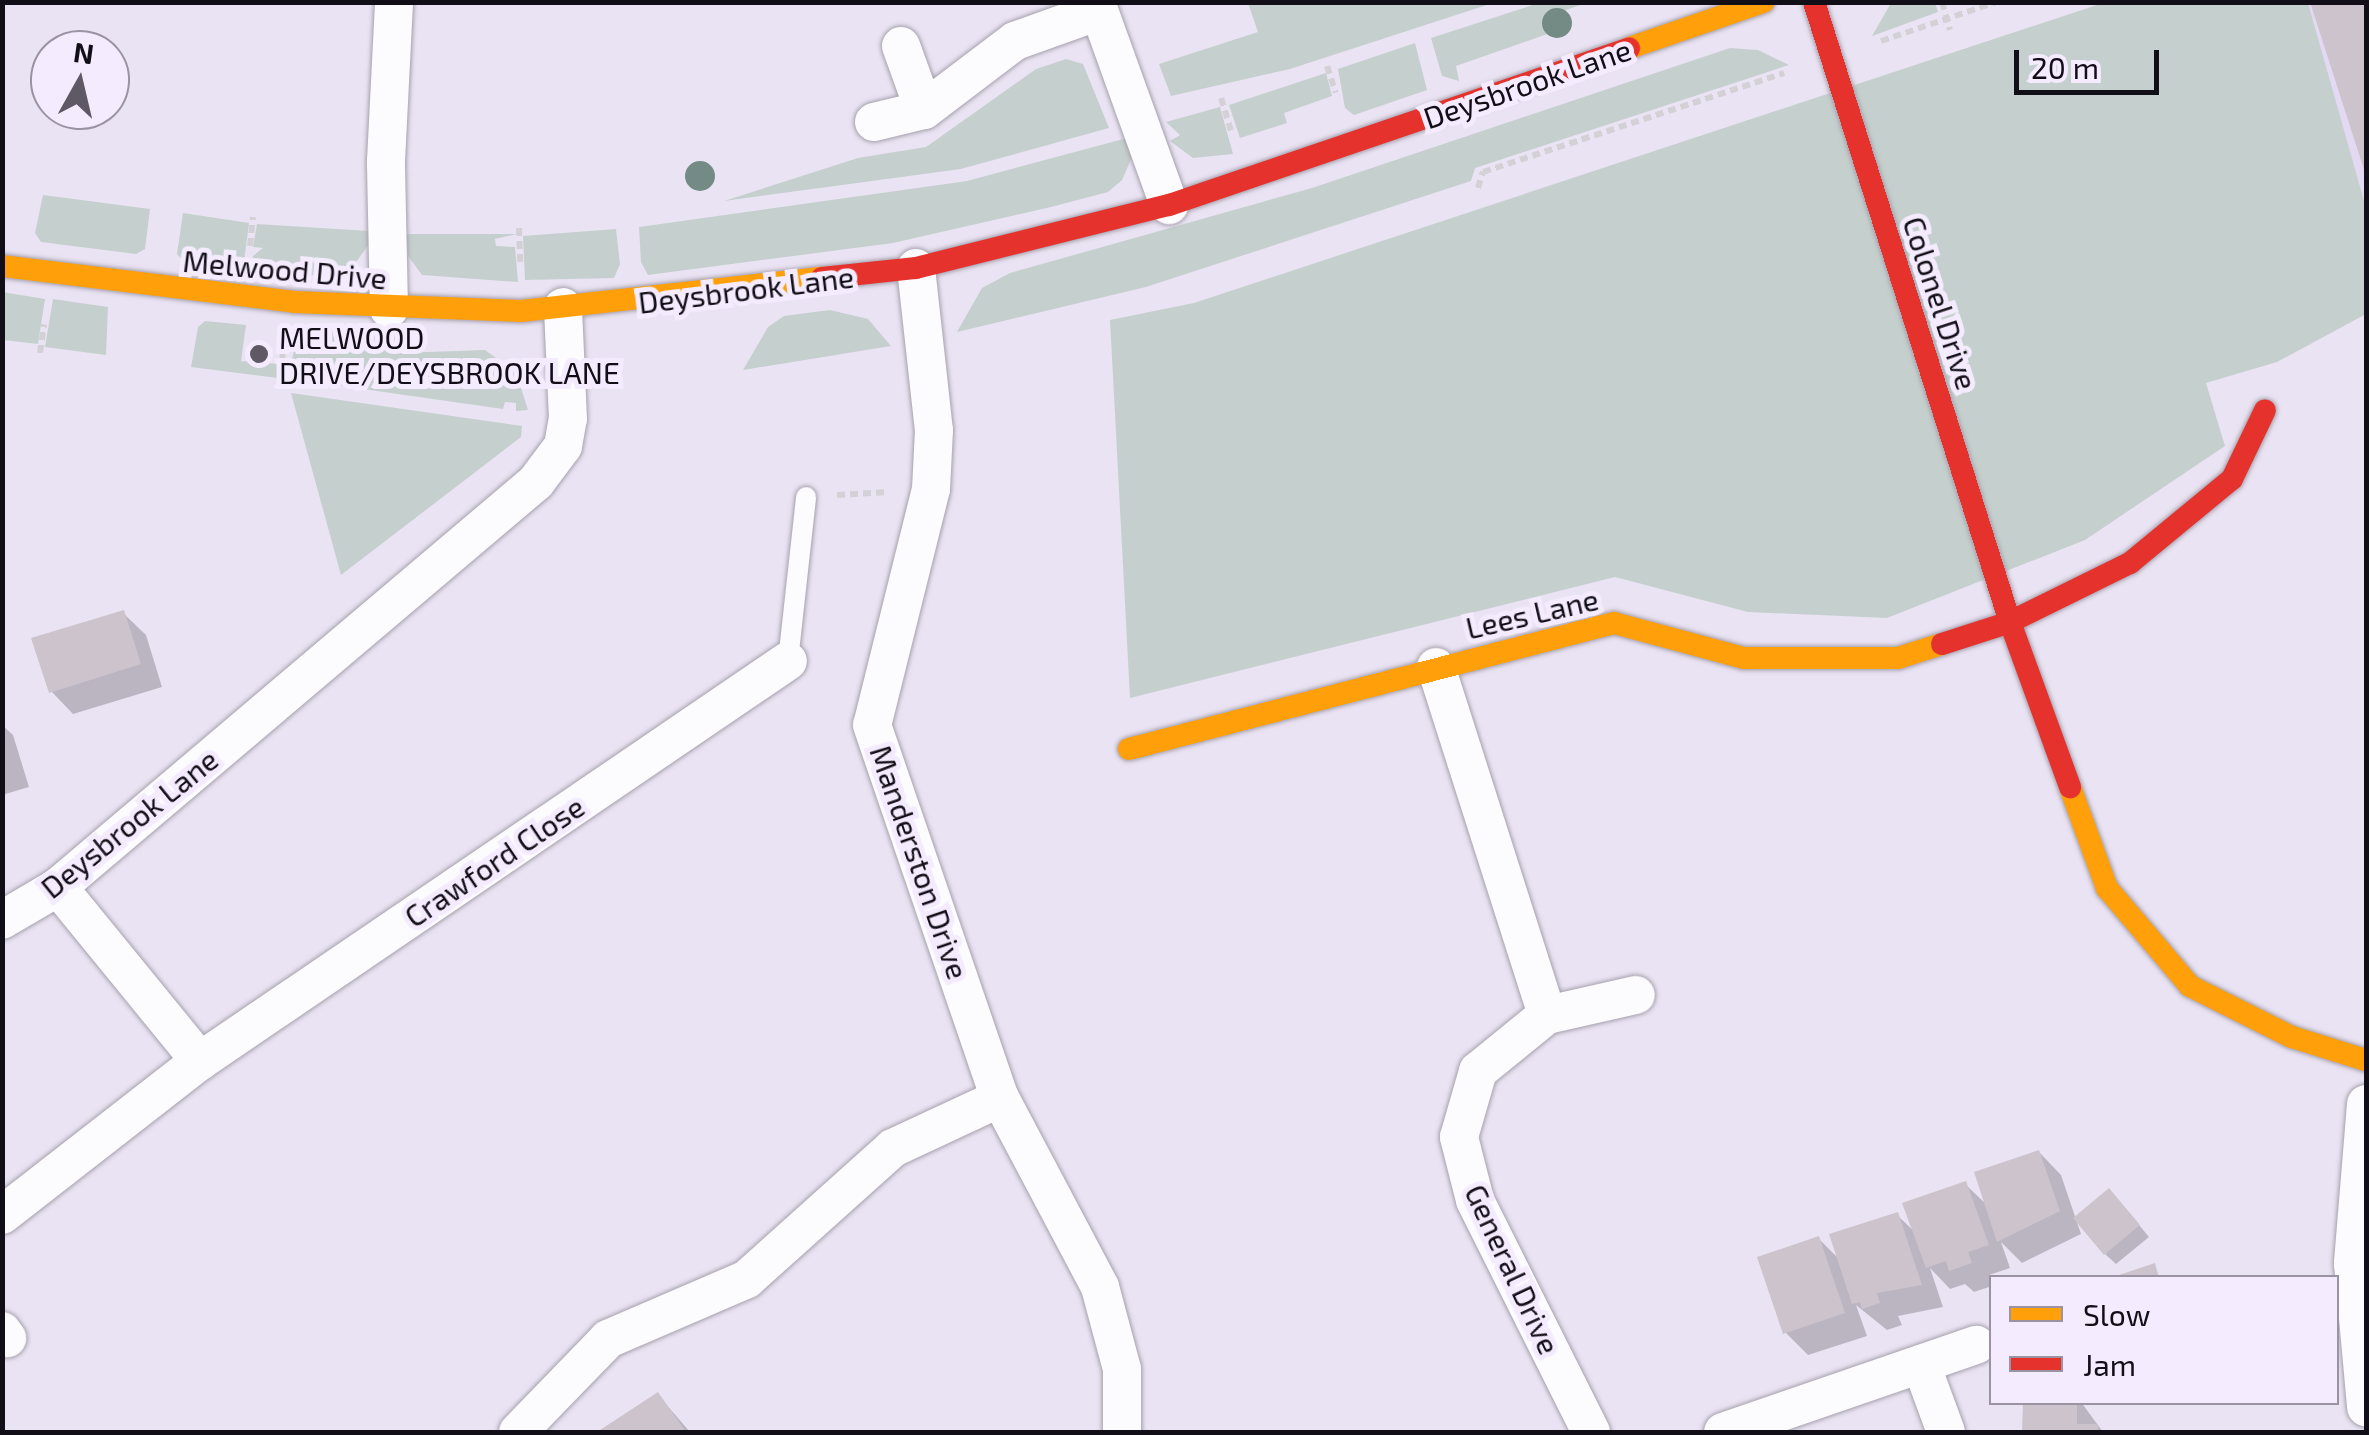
<!DOCTYPE html>
<style>
body{margin:0}
#map{position:relative;width:2369px;height:1435px;overflow:hidden;background:#eae3f3;font-family:"Exo 2",sans-serif}
div>[style]{position:absolute}
.built>*{inset:0;background:#e4d9f3}
.green>*{inset:0;background:#c5d0ce}
.shadow>*{inset:0;background:#0003}
.building>*{inset:0;background:#ccc3cc}
.path>*{height:6px;margin-top:-3px;transform-origin:0;background:repeating-linear-gradient(90deg,#d3d1d5 0 8px,transparent 0 13px)}
.roads{filter:drop-shadow(0 0 2px #a6a1ad) drop-shadow(0 0 2px #a6a1ad)}
.lane>*{height:20px;margin:-10px;padding:0 10px;transform-origin:10px;border-radius:10px;background:#fcfbfd}
.street>*{height:38px;margin:-19px;padding:0 19px;transform-origin:19px;border-radius:19px;background:#fcfbfd}
.slow>*{height:22px;margin:-11px;padding:0 11px;transform-origin:11px;border-radius:11px;background:#ff9f0a}
.jam>*{height:22px;margin:-11px;padding:0 11px;transform-origin:11px;border-radius:11px;background:#e5322d}
.trees>*{width:30px;height:30px;margin:-15px;border-radius:50%;background:#738b84}
.dots>*{width:28px;height:28px;translate:-50% -50%;box-sizing:border-box;border:5px solid #f4ecfe;border-radius:50%}
span{translate:-50% -50%;white-space:nowrap;text-align:center;line-height:1.15;-webkit-text-stroke:10px #f4ecfe;paint-order:stroke}
.street-label{font-size:30px;color:#120e17}
.poi-label{font-size:30px;color:#120e17}
.left{translate:0 -50%;text-align:left}
.frame{position:absolute;inset:0;border:5px solid #120e17;pointer-events:none}
.legend{position:absolute;left:1989px;top:1275px;width:350px;height:130px;box-sizing:border-box;background:#f4ecfe;border:2px solid #9a93a2;margin:0;padding:12px 18px;list-style:none;font-size:30px;color:#120e17}
.legend li{display:flex;align-items:center;gap:20px;height:50px}
.legend b{width:50px;border:2px solid #9a93a2}
.north{position:absolute;left:30px;top:30px;width:100px;height:100px;box-sizing:border-box;background:#f4ecfe;border:2px solid #9a93a2;border-radius:50%;rotate:8deg;font-size:28px;font-weight:700;line-height:40px;text-align:center;color:#120e17}
.north::after{content:'';display:block;margin:auto;width:35px;height:45px;background:#5e5964;clip-path:polygon(50% 0,100% 100%,50% 72%,0 100%)}
.scale{position:absolute;left:2014px;top:50px;width:145px;height:45px;box-sizing:border-box;border:5px solid #120e17;border-top:0;padding-left:12px;font-size:30px;line-height:35px;white-space:nowrap;color:#120e17;-webkit-text-stroke:8px #f4ecfe;paint-order:stroke}
</style>
<div id="map">
<div class="built">
<i style="clip-path:polygon(2300px 3px,2366px 3px,2366px 216px)"></i>
</div>
<div class="green">
<i style="clip-path:polygon(1248px 3px,1248px 2px,1493px 3px,1290px 69px,1171px 96px,1159px 64px,1258px 32px)"></i>
<i style="clip-path:polygon(1539px 3px,1586px 3px,1566px 10px,1570px 26px,1456px 66px,1459px 81px,1442px 76px,1431px 38px)"></i>
<i style="clip-path:polygon(1891px 3px,1935px 3px,1938px 12px,1872px 36px)"></i>
<i style="clip-path:polygon(2103px 3px,2308px 3px,2366px 208px,2366px 314px,2277px 362px,2206px 383px,2225px 446px,2085px 540px,1887px 618px,1748px 612px,1615px 577px,1130px 698px,1110px 320px,1194px 303px)"></i>
<i style="clip-path:polygon(1415px 43px,1427px 90px,1354px 115px,1345px 108px,1338px 69px)"></i>
<i style="clip-path:polygon(1730px 48px,1758px 50px,1789px 65px,1475px 168px,1471px 181px,1146px 287px,957px 332px,982px 288px,1010px 273px,1312px 188px)"></i>
<i style="clip-path:polygon(1066px 59px,1083px 64px,1109px 128px,961px 169px,724px 201px,858px 158px,926px 147px,1036px 69px)"></i>
<i style="clip-path:polygon(1326px 73px,1332px 96px,1284px 113px,1287px 123px,1240px 138px,1229px 105px)"></i>
<i style="clip-path:polygon(1220px 107px,1233px 154px,1193px 158px,1170px 141px,1180px 135px,1166px 122px)"></i>
<i style="clip-path:polygon(1127px 138px,1133px 155px,1122px 180px,1108px 192px,1051px 207px,893px 243px,648px 275px,641px 262px,639px 227px,967px 181px)"></i>
<i style="clip-path:polygon(43px 195px,150px 209px,145px 249px,136px 254px,41px 242px,35px 233px)"></i>
<i style="clip-path:polygon(183px 213px,249px 223px,243px 269px,183px 261px,177px 254px)"></i>
<i style="clip-path:polygon(257px 224px,369px 231px,369px 244px,354px 265px,331px 277px,251px 270px,253px 256px,263px 248px,253px 247px)"></i>
<i style="clip-path:polygon(616px 229px,620px 264px,614px 278px,525px 280px,523px 236px)"></i>
<i style="clip-path:polygon(406px 234px,517px 234px,495px 239px,496px 246px,515px 247px,518px 282px,422px 275px,408px 256px)"></i>
<i style="clip-path:polygon(2px 292px,45px 299px,38px 344px,3px 340px)"></i>
<i style="clip-path:polygon(53px 299px,108px 307px,106px 355px,45px 347px)"></i>
<i style="clip-path:polygon(830px 310px,868px 319px,891px 346px,743px 370px,768px 327px,784px 316px)"></i>
<i style="clip-path:polygon(205px 321px,246px 325px,241px 361px,279px 364px,278px 378px,191px 367px,198px 327px)"></i>
<i style="clip-path:polygon(301px 329px,400px 334px,399px 353px,485px 350px,516px 372px,528px 410px,516px 411px,516px 403px,505px 402px,503px 409px,286px 378px)"></i>
<i style="clip-path:polygon(291px 393px,522px 426px,521px 437px,341px 575px)"></i>
</div>
<div class="shadow">
<i style="clip-path:polygon(2313px 2px,2366px 2px,2366px 170px)"></i>
<i style="clip-path:polygon(123px 613px,146px 635px,162px 687px,73px 714px,51px 691px)"></i>
<i style="clip-path:polygon(2px 725px,13px 735px,29px 787px,2px 795px)"></i>
<i style="clip-path:polygon(2039px 1152px,2061px 1175px,2081px 1234px,2022px 1263px,2001px 1242px,2010px 1268px,1989px 1275px,1992px 1286px,1974px 1292px,1965px 1284px,1950px 1289px,1930px 1268px,1943px 1307px,1898px 1316px,1902px 1325px,1887px 1330px,1856px 1305px,1867px 1336px,1808px 1355px,1785px 1332px,1819px 1239px,1840px 1260px,1897px 1215px,1916px 1233px,1965px 1184px,1988px 1206px)"></i>
<i style="clip-path:polygon(2120px 1202px,2149px 1237px,2116px 1264px,2105px 1254px)"></i>
<i style="clip-path:polygon(658px 1395px,690px 1432px,602px 1432px)"></i>
<i style="clip-path:polygon(2026px 1402px,2081px 1402px,2103px 1432px,2025px 1432px)"></i>
</div>
<div class="building">
<i style="clip-path:polygon(2310px 2px,2366px 2px,2366px 176px)"></i>
<i style="clip-path:polygon(124px 610px,141px 664px,49px 693px,31px 638px)"></i>
<i style="clip-path:polygon(2039px 1150px,2060px 1211px,1997px 1242px,1974px 1172px)"></i>
<i style="clip-path:polygon(1966px 1181px,1989px 1245px,1968px 1252px,1972px 1263px,1949px 1271px,1946px 1261px,1926px 1268px,1902px 1203px)"></i>
<i style="clip-path:polygon(2109px 1188px,2140px 1225px,2104px 1255px,2073px 1218px)"></i>
<i style="clip-path:polygon(1898px 1212px,1922px 1285px,1877px 1293px,1880px 1303px,1862px 1309px,1860px 1302px,1852px 1304px,1829px 1234px)"></i>
<i style="clip-path:polygon(1819px 1236px,1845px 1313px,1783px 1334px,1757px 1257px)"></i>
<i style="clip-path:polygon(2155px 1263px,2159px 1278px,2113px 1278px,2113px 1277px)"></i>
<i style="clip-path:polygon(658px 1392px,686px 1432px,597px 1432px)"></i>
<i style="clip-path:polygon(2023px 1402px,2077px 1402px,2077px 1424px,2098px 1424px,2098px 1432px,2022px 1432px)"></i>
</div>
<div class="path">
<i style="left:1942px;top:2px;width:29px;rotate:74deg"></i>
<i style="left:1881px;top:41px;width:121px;rotate:-18.7deg"></i>
<i style="left:1327px;top:66px;width:28px;rotate:72deg"></i>
<i style="left:1221px;top:98px;width:34px;rotate:73deg"></i>
<i style="left:1478px;top:188px;width:17px;rotate:-73deg"></i>
<i style="left:1483px;top:172px;width:317px;rotate:-18.2deg"></i>
<i style="left:519px;top:228px;width:34px;rotate:88deg"></i>
<i style="left:250px;top:246px;width:29px;rotate:-84deg"></i>
<i style="left:40px;top:353px;width:29px;rotate:-82deg"></i>
<i style="left:281px;top:385px;width:35px;rotate:-87deg"></i>
<i style="left:837px;top:495px;width:52px;rotate:-3.3deg"></i>
</div>
<div class="roads">
<div class="lane">
<i style="left:788px;top:661px;width:165px;rotate:-83.7deg"></i>
</div>
<div class="street">
<i style="left:1096px;top:2px;width:216px;rotate:70.2deg"></i>
<i style="left:901px;top:46px;width:68px;rotate:70.2deg"></i>
<i style="left:874px;top:122px;width:51px;rotate:-13.5deg"></i>
<i style="left:924px;top:110px;width:114px;rotate:-37.2deg"></i>
<i style="left:1015px;top:41px;width:89px;rotate:-19.7deg"></i>
<i style="left:916px;top:268px;width:163px;rotate:83.7deg"></i>
<i style="left:934px;top:430px;width:59px;rotate:92.9deg"></i>
<i style="left:931px;top:489px;width:243px;rotate:104deg"></i>
<i style="left:872px;top:725px;width:394px;rotate:71.1deg"></i>
<i style="left:1000px;top:1098px;width:214px;rotate:62.1deg"></i>
<i style="left:1100px;top:1287px;width:85px;rotate:75deg"></i>
<i style="left:1122px;top:1369px;width:63px;rotate:90deg"></i>
<i style="left:389px;top:309px;width:148px;rotate:-91.2deg"></i>
<i style="left:386px;top:161px;width:159px;rotate:-87.1deg"></i>
<i style="left:1436px;top:667px;width:365px;rotate:72.3deg"></i>
<i style="left:58px;top:887px;width:225px;rotate:50.8deg"></i>
<i style="left:2px;top:920px;width:65px;rotate:-30.5deg"></i>
<i style="left:58px;top:887px;width:627px;rotate:-40.27deg"></i>
<i style="left:536px;top:482px;width:45px;rotate:-53.1deg"></i>
<i style="left:563px;top:446px;width:27px;rotate:-80deg"></i>
<i style="left:568px;top:419px;width:112px;rotate:-92.6deg"></i>
<i style="left:2366px;top:1104px;width:160px;rotate:94.7deg"></i>
<i style="left:2353px;top:1263px;width:145px;rotate:84.8deg"></i>
<i style="left:2px;top:1215px;width:251px;rotate:-37.9deg"></i>
<i style="left:200px;top:1061px;width:711px;rotate:-34.23deg"></i>
<i style="left:2px;top:1331px;width:9px;rotate:54deg"></i>
<i style="left:1921px;top:1364px;width:72px;rotate:69.8deg"></i>
<i style="left:518px;top:1432px;width:129px;rotate:-45.9deg"></i>
<i style="left:608px;top:1339px;width:151px;rotate:-23.3deg"></i>
<i style="left:747px;top:1279px;width:196px;rotate:-41.9deg"></i>
<i style="left:893px;top:1148px;width:118px;rotate:-25deg"></i>
<i style="left:1591px;top:1432px;width:259px;rotate:-116.6deg"></i>
<i style="left:1475px;top:1200px;width:65px;rotate:-104.3deg"></i>
<i style="left:1459px;top:1137px;width:69px;rotate:-73.9deg"></i>
<i style="left:1478px;top:1071px;width:89px;rotate:-39.1deg"></i>
<i style="left:1547px;top:1015px;width:91px;rotate:-12.7deg"></i>
<i style="left:1723px;top:1432px;width:268px;rotate:-19deg"></i>
</div>
<div class="slow">
<i style="left:1629px;top:48px;width:142px;rotate:-18.9deg"></i>
<i style="left:2px;top:266px;width:294px;rotate:7deg"></i>
<i style="left:294px;top:302px;width:227px;rotate:2.3deg"></i>
<i style="left:521px;top:311px;width:303px;rotate:-6.3deg"></i>
<i style="left:1129px;top:749px;width:501px;rotate:-14.56deg"></i>
<i style="left:1614px;top:623px;width:135px;rotate:15.1deg"></i>
<i style="left:1744px;top:658px;width:154px"></i>
<i style="left:1898px;top:658px;width:46px;rotate:-17.7deg"></i>
<i style="left:2070px;top:787px;width:108px;rotate:69.9deg"></i>
<i style="left:2107px;top:888px;width:128px;rotate:49.7deg"></i>
<i style="left:2190px;top:986px;width:114px;rotate:26.6deg"></i>
<i style="left:2292px;top:1037px;width:77px;rotate:17.3deg"></i>
</div>
<div class="jam">
<i style="left:1814px;top:2px;width:650px;rotate:72.46deg"></i>
<i style="left:2010px;top:622px;width:176px;rotate:70deg"></i>
<i style="left:822px;top:278px;width:95px;rotate:-6.1deg"></i>
<i style="left:916px;top:268px;width:261px;rotate:-14deg"></i>
<i style="left:1169px;top:205px;width:486px;rotate:-18.8deg"></i>
<i style="left:1942px;top:644px;width:71px;rotate:-17.9deg"></i>
<i style="left:2010px;top:622px;width:134px;rotate:-26.2deg"></i>
<i style="left:2130px;top:563px;width:132px;rotate:-39.5deg"></i>
<i style="left:2232px;top:479px;width:76px;rotate:-64.4deg"></i>
</div>
</div>
<div class="trees">
<i style="left:1557px;top:23px"></i>
<i style="left:700px;top:176px"></i>
</div>
<div class="dots">
<i style="left:259px;top:354px;background:#5e5964"></i>
</div>
<div class="street-label">
<span style="left:1527px;top:83px;rotate:-19deg">Deysbrook Lane</span>
<span style="left:285px;top:269px;rotate:5deg">Melwood Drive</span>
<span style="left:746px;top:289px;rotate:-7deg">Deysbrook Lane</span>
<span style="left:1941px;top:303px;rotate:72deg">Colonel Drive</span>
<span style="left:1532px;top:613px;rotate:-13deg">Lees Lane</span>
<span style="left:129px;top:823px;rotate:-39deg">Deysbrook Lane</span>
<span style="left:494px;top:861px;rotate:-34deg">Crawford Close</span>
<span style="left:920px;top:862px;rotate:71deg">Manderston Drive</span>
<span style="left:1513px;top:1269px;rotate:65deg">General Drive</span>
</div>
<div class="poi-label">
<span class="left" style="left:279px;top:354px">MELWOOD<br>DRIVE/DEYSBROOK LANE</span>
</div>
<div class="frame"></div>
<ul class="legend">
<li><b style="height:12px;background:#ff9f0a"></b>Slow</li>
<li><b style="height:12px;background:#e5322d"></b>Jam</li>
</ul>
<div class="north">N</div>
<div class="scale">20 m</div>
</div>
